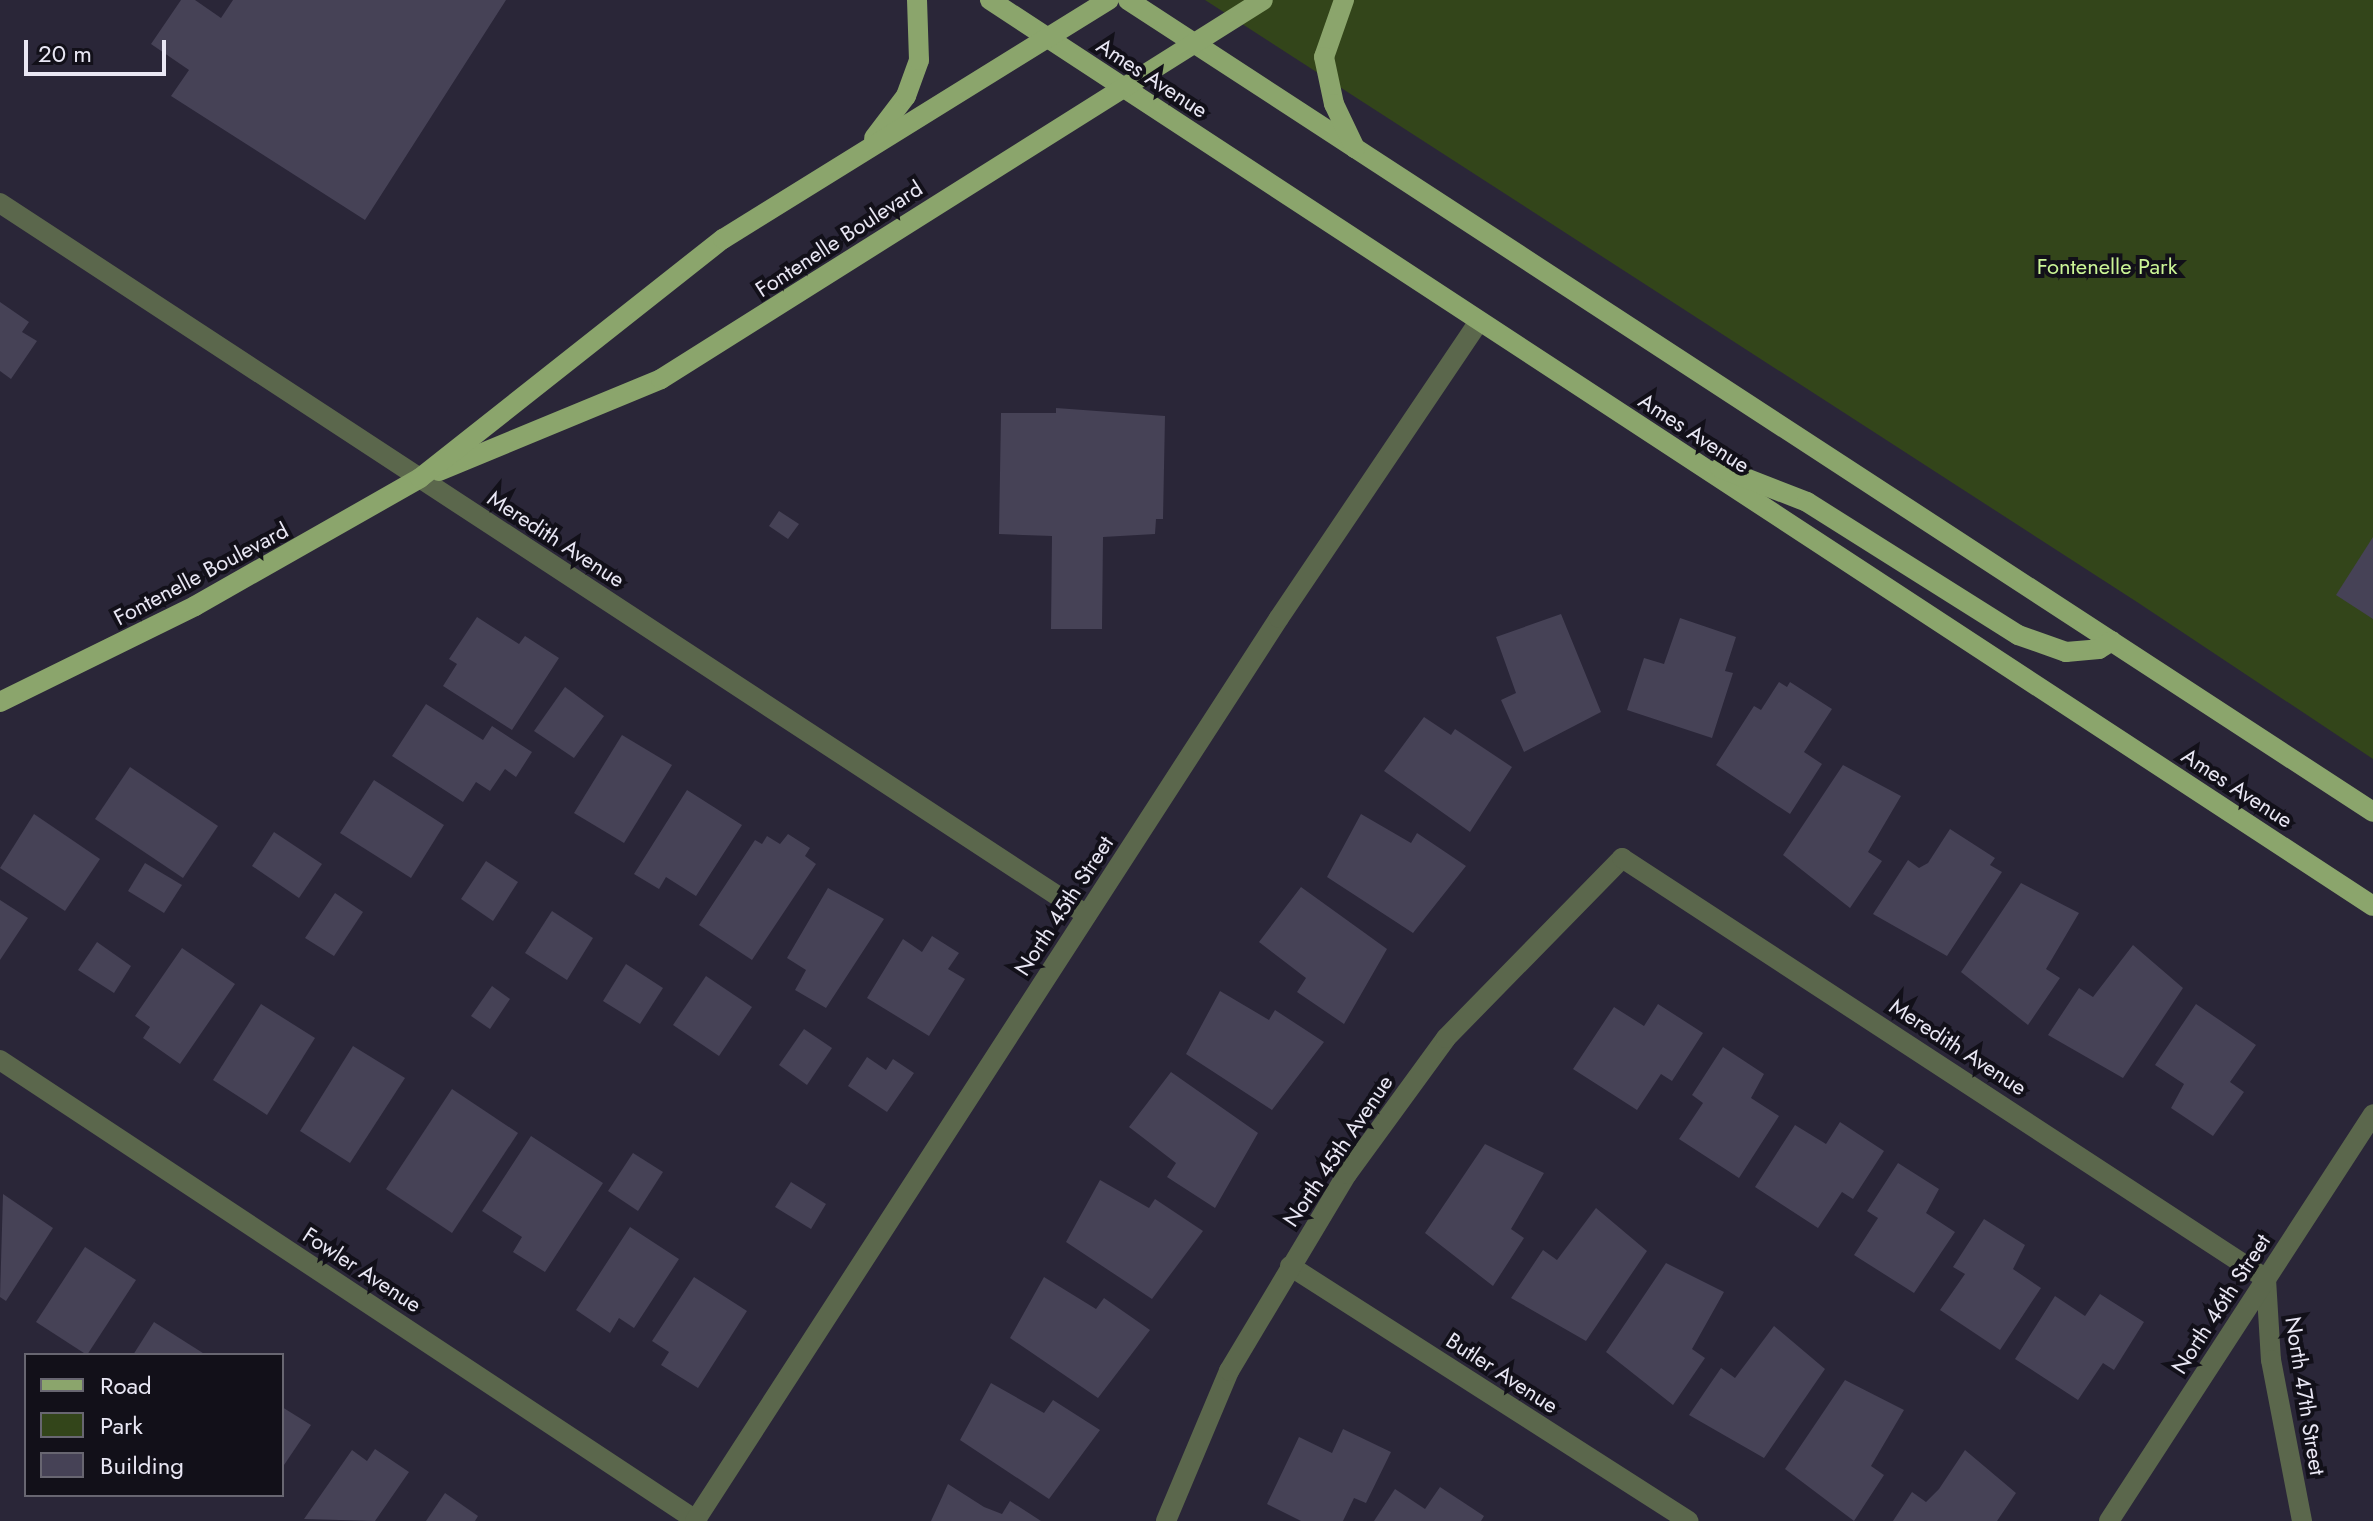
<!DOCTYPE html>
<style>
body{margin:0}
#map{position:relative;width:2373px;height:1521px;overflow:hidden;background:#2a2638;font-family:Jost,sans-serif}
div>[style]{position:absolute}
.green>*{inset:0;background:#33451a}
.building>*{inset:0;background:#464256}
.minor>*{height:20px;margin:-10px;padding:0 10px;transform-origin:10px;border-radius:10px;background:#5b674c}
.major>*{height:20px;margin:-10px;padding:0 10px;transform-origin:10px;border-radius:10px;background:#8ba56c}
span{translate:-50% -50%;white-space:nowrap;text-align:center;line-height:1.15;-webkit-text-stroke:8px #121019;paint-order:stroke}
.street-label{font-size:22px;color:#e9e7f4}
.park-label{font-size:22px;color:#cbf596}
.legend{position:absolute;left:24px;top:1353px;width:260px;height:144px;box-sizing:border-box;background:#121019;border:2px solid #686671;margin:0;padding:10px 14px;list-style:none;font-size:24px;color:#e9e7f4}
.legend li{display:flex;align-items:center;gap:16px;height:40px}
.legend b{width:40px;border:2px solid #686671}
.scale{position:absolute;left:24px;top:40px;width:142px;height:36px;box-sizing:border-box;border:4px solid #e9e7f4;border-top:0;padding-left:10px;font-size:24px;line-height:28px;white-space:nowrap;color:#e9e7f4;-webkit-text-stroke:6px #121019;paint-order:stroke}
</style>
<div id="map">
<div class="green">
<i style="clip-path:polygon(1205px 0,2373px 0,2373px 759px,2137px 602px)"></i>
</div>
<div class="building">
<i style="clip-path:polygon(181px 0,195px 0,221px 18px,233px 0,506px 0,365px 220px,171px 96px,189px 70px,151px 44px)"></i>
<i style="clip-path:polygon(0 302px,29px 322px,22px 332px,37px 341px,11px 379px,0 371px)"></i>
<i style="clip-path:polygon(1056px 408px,1165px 416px,1163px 519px,1156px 519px,1155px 534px,1103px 537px,1102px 629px,1051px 629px,1052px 536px,999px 534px,1001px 413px,1056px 413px)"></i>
<i style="clip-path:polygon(779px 511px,799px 524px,788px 539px,769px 526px)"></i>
<i style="clip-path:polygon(2373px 537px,2373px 619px,2336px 595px)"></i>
<i style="clip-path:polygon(1561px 614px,1601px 712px,1524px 752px,1501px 700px,1516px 693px,1496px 637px)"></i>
<i style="clip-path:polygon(477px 617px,519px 644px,525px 636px,559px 658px,512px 730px,443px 686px,457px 664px,449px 659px)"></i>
<i style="clip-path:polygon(1680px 618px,1736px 637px,1725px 671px,1733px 673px,1712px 738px,1627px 710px,1644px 658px,1664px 664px)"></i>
<i style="clip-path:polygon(1779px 682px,1787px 687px,1790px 682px,1832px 709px,1804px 752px,1822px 764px,1790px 814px,1716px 765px,1754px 706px,1761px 710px)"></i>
<i style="clip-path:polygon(565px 687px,604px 716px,574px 758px,534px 731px)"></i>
<i style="clip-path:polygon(426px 704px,483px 740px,492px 726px,532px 752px,516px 777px,505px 769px,490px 791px,476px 782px,463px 802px,392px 756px)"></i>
<i style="clip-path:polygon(1424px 717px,1451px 735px,1455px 729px,1512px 767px,1470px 832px,1384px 771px)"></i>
<i style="clip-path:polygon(622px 735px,672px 765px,624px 843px,574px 813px)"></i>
<i style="clip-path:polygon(1843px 765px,1901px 796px,1868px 852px,1882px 861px,1850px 908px,1783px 855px)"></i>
<i style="clip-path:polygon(130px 767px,218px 826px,183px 878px,95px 819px)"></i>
<i style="clip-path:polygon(374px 780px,444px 825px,411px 878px,340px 833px)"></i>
<i style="clip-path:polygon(687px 790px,742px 825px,696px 896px,666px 877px,659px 889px,634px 874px)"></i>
<i style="clip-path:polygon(34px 814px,100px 859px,65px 911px,0 868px)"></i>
<i style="clip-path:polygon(1361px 814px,1411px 843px,1417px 833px,1466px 866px,1413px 933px,1327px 877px)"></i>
<i style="clip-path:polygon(1950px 829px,1995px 858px,1990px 865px,2002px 872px,1947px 956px,1873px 914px,1908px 860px,1919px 868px,1928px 863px)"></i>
<i style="clip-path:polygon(274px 832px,322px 864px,299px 898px,252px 866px)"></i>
<i style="clip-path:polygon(788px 834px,810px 848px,805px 856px,816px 864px,752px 960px,699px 925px,755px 840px,762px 844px,767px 836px,780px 844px)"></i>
<i style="clip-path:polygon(486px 861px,518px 882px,493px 921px,461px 899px)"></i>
<i style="clip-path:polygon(145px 863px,182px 885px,164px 913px,128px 891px)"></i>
<i style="clip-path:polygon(2021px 883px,2079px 913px,2046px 969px,2060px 978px,2028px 1025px,1961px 972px)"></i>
<i style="clip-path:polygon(1301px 887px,1387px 949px,1344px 1024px,1297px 992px,1306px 978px,1259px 942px)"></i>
<i style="clip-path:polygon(828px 888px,884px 919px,826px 1008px,795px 990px,806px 970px,787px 958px)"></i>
<i style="clip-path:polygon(335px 893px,363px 912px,334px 956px,305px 938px)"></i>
<i style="clip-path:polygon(0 900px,28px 918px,0 960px)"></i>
<i style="clip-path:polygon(552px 911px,593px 938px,567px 980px,525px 953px)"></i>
<i style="clip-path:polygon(932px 936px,959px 953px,948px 969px,965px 979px,929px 1036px,867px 998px,903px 939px,922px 952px)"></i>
<i style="clip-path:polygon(97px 942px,131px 966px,114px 993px,78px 970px)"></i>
<i style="clip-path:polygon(2133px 945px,2183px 988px,2123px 1078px,2048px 1035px,2079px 988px,2093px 997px)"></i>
<i style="clip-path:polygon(182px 948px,235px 984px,180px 1064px,143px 1038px,150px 1027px,135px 1016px)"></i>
<i style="clip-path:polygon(626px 964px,663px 988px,640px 1024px,603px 1001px)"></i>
<i style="clip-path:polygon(706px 976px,752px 1007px,719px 1056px,673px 1025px)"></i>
<i style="clip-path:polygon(492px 986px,510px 999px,490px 1029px,471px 1016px)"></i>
<i style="clip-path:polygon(1220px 991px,1269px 1020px,1275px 1010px,1324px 1042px,1272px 1110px,1186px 1054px)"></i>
<i style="clip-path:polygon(261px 1004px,315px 1038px,267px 1115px,213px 1080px)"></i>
<i style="clip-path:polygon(1658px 1004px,1703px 1033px,1672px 1081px,1661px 1074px,1637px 1110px,1573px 1069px,1614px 1007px,1644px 1026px)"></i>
<i style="clip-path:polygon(2196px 1004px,2256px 1045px,2230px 1082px,2244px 1092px,2213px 1136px,2171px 1108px,2184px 1084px,2155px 1065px)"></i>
<i style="clip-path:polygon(804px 1029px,832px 1048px,807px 1085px,779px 1065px)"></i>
<i style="clip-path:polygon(353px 1046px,405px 1078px,350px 1163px,300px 1131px)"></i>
<i style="clip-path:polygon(1723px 1047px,1764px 1074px,1751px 1098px,1779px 1116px,1739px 1178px,1679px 1139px,1703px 1103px,1692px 1095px)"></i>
<i style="clip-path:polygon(867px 1057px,886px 1070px,893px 1059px,914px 1073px,887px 1112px,848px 1086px)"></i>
<i style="clip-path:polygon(1171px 1072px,1258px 1133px,1215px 1208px,1167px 1177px,1176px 1163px,1129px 1127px)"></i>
<i style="clip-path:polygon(452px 1089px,518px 1133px,452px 1233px,386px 1189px)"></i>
<i style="clip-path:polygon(1840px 1122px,1884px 1151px,1853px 1199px,1842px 1192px,1818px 1228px,1755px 1187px,1795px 1125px,1826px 1144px)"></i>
<i style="clip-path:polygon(531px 1136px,603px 1183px,545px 1272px,513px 1252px,522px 1237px,482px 1211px)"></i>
<i style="clip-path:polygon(1485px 1144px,1544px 1173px,1511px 1229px,1524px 1238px,1493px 1286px,1425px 1233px)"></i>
<i style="clip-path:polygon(633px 1153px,663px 1172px,638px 1211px,608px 1191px)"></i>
<i style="clip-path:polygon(1898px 1163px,1939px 1189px,1926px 1213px,1955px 1232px,1914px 1293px,1854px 1255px,1878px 1218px,1867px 1211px)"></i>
<i style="clip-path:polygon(1100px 1180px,1149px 1208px,1155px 1199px,1203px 1231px,1152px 1299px,1066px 1242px)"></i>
<i style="clip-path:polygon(791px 1182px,826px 1204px,811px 1229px,775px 1207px)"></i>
<i style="clip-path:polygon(3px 1194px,53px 1228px,6px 1301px,0 1297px)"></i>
<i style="clip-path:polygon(1596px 1208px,1647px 1251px,1586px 1341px,1511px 1298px,1543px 1250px,1557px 1260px)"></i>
<i style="clip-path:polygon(1984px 1219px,2025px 1245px,2013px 1269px,2041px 1288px,2000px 1350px,1940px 1310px,1965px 1274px,1953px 1267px)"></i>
<i style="clip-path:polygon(630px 1227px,679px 1259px,634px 1328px,619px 1318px,610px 1333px,576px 1310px)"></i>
<i style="clip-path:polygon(85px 1247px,136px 1280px,87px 1355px,36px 1322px)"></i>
<i style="clip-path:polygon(1666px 1263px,1724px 1292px,1692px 1349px,1705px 1358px,1673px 1405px,1606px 1352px)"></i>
<i style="clip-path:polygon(694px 1277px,747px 1311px,698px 1388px,661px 1365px,669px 1352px,652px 1341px)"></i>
<i style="clip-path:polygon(1044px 1277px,1096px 1309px,1104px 1298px,1150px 1330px,1098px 1398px,1010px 1338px)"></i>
<i style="clip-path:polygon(2100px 1294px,2144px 1322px,2114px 1370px,2103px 1363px,2078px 1400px,2015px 1359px,2055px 1296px,2085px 1316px)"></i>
<i style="clip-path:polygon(154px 1322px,206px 1355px,133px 1355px)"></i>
<i style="clip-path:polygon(1774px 1326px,1825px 1369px,1764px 1458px,1689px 1415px,1721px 1368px,1735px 1378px)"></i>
<i style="clip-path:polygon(1845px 1380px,1904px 1410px,1871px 1466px,1884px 1475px,1854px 1521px,1785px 1469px)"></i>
<i style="clip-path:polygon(991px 1383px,1044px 1413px,1053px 1400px,1100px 1430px,1049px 1499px,960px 1440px)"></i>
<i style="clip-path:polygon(282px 1407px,311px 1425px,282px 1468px)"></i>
<i style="clip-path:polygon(1343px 1429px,1391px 1452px,1366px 1503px,1354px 1498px,1343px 1521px,1301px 1521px,1267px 1504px,1299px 1437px,1332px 1453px)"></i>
<i style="clip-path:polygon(375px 1449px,409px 1472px,375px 1521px,304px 1519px,352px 1450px,367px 1461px)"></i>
<i style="clip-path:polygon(1965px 1450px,2016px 1493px,1997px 1521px,1893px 1521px,1912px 1492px,1926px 1502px,1939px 1489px)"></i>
<i style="clip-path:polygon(948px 1484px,984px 1507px,1002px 1514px,1010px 1501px,1041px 1521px,931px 1521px)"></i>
<i style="clip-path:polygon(1440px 1487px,1484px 1516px,1481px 1521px,1374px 1521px,1395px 1489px,1425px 1509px)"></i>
<i style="clip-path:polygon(445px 1493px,478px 1516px,475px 1521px,426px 1521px)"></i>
</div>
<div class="minor">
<i style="left:0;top:203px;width:1299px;rotate:33.23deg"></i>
<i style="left:0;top:1060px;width:836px;rotate:33.48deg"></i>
<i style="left:1290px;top:1266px;width:473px;rotate:32.6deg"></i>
<i style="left:695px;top:1521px;width:1075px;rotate:-57.11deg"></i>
<i style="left:1279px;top:618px;width:358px;rotate:-56deg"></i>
<i style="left:1166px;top:1521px;width:163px;rotate:-67.2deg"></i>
<i style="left:1229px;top:1371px;width:230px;rotate:-59.1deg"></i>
<i style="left:1347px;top:1174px;width:168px;rotate:-53.9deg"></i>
<i style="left:1446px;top:1038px;width:252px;rotate:-45.6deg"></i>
<i style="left:1622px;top:858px;width:769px;rotate:33.17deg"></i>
<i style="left:2266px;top:1279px;width:81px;rotate:86.5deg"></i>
<i style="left:2271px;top:1360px;width:164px;rotate:79.1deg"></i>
<i style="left:2109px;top:1521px;width:485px;rotate:-57deg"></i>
</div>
<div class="major">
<i style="left:990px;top:0;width:1653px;rotate:33.23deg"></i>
<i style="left:1128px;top:0;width:1486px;rotate:33.11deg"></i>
<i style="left:1344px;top:0;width:60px;rotate:109.3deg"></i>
<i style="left:1324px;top:57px;width:48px;rotate:78deg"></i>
<i style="left:1334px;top:104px;width:49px;rotate:64.5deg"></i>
<i style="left:874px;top:138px;width:53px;rotate:-52.7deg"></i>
<i style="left:906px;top:96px;width:38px;rotate:-70deg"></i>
<i style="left:919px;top:60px;width:60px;rotate:-91.9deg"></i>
<i style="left:1720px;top:468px;width:93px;rotate:21.3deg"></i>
<i style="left:1807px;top:502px;width:249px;rotate:32.2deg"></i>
<i style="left:2018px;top:635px;width:51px;rotate:19.5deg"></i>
<i style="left:2066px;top:652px;width:33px;rotate:-5deg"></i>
<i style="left:2099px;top:649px;width:15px;rotate:-32deg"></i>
<i style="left:439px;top:471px;width:240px;rotate:-22.5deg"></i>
<i style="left:661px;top:379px;width:711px;rotate:-32.19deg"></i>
<i style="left:0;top:702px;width:217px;rotate:-26.2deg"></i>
<i style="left:195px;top:606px;width:259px;rotate:-29.6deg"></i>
<i style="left:420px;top:478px;width:386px;rotate:-38.3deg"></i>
<i style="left:723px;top:239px;width:454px;rotate:-31.8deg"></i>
</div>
<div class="street-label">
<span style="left:1152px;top:78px;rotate:33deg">Ames Avenue</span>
<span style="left:839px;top:239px;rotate:-33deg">Fontenelle Boulevard</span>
<span style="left:1694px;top:433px;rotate:33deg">Ames Avenue</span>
<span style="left:556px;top:539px;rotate:33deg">Meredith Avenue</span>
<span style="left:201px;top:574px;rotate:-28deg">Fontenelle Boulevard</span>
<span style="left:2237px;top:788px;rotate:33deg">Ames Avenue</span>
<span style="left:1064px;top:906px;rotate:-57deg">North 45th Street</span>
<span style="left:1958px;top:1047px;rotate:33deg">Meredith Avenue</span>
<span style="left:1338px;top:1151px;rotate:-56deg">North 45th Avenue</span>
<span style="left:362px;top:1270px;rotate:33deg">Fowler Avenue</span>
<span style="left:2221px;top:1304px;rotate:-57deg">North 46th Street</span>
<span style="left:1502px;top:1373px;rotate:33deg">Butler Avenue</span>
<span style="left:2305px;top:1396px;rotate:81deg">North 47th Street</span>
</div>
<div class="park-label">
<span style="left:2107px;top:267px">Fontenelle Park</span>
</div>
<ul class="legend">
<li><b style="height:10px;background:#8ba56c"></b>Road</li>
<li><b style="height:22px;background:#33451a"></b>Park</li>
<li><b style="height:22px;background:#464256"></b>Building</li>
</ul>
<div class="scale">20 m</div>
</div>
